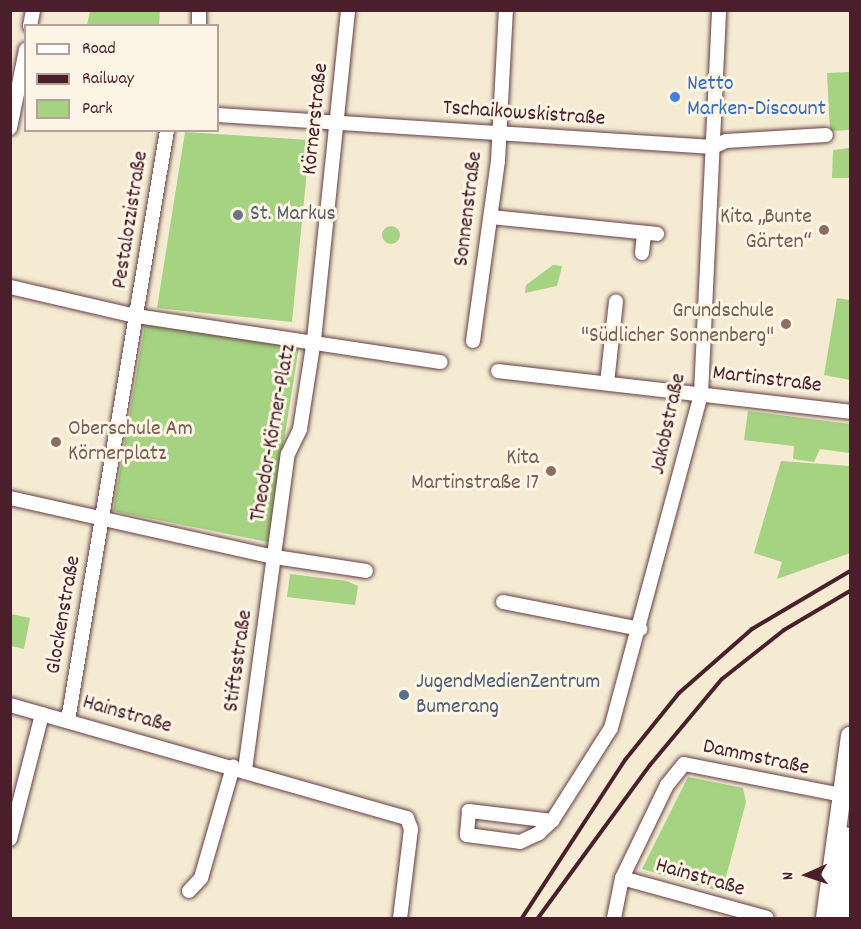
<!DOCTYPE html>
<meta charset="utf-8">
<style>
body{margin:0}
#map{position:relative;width:861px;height:929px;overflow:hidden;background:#f5ebd3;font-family:Dekko,sans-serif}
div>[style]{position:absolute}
.green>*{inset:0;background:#a5d381}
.round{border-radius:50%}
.roads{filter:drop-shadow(0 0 2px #643e44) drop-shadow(0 0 2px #643e44)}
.minor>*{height:14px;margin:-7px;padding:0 7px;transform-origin:7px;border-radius:7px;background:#fff}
.major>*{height:18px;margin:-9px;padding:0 9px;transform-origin:9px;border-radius:9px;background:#fff}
.rail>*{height:4px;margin:-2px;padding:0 2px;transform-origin:2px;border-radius:2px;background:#4a1f2b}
.dots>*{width:16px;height:16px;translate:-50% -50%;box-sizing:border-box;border:3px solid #fcf5e5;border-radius:50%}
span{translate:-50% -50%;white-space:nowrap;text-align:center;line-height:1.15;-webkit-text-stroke:6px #fcf5e5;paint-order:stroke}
.shop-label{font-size:22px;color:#366cbe}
.left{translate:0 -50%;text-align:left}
.street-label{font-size:22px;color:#4a1f2b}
.worship-label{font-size:22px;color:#5b616d}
.education-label{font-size:22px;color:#785e54}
.right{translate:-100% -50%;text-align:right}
.service-label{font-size:22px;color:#4e5e75}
.frame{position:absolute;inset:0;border:12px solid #4a1f2b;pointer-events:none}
.legend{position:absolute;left:24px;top:24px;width:195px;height:108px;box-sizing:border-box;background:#fcf5e5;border:2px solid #b59f9b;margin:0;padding:8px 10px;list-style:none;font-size:18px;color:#4a1f2b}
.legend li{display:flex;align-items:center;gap:12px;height:30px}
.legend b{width:30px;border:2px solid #b59f9b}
.north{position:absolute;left:777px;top:845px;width:60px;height:60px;-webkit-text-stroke:4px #fcf5e5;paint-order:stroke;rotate:267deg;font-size:16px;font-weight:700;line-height:24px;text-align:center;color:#4a1f2b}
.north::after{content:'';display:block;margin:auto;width:21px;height:27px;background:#4a1f2b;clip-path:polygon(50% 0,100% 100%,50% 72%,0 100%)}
</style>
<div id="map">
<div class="green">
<i style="clip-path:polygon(90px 11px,160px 11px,159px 25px,87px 25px)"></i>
<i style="clip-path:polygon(850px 72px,850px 130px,830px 131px,827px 73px)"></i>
<i style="clip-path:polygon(185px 132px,310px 140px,292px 322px,157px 308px)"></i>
<i style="clip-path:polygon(850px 148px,850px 178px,832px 178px,833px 150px)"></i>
<i class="round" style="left:382px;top:226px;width:18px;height:18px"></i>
<i style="clip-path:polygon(553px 265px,562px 266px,557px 286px,525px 293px,526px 285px)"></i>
<i style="clip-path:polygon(837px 298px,850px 300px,850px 380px,824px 375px)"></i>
<i style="clip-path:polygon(145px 324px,299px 346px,268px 542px,113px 511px)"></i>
<i style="clip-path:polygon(748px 411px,850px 424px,850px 453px,820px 449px,814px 462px,793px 459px,794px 446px,744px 440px)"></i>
<i style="clip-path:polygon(781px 461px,850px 466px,850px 553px,777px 579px,782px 562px,754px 553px)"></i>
<i style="clip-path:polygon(290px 574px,347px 581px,358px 586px,355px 605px,287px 597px)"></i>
<i style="clip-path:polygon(11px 614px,30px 618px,24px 649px,11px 646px)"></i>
<i style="clip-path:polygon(688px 777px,743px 788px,746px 802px,722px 892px,642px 869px)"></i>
</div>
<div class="roads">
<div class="minor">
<i style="left:30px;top:26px;width:16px;rotate:-79deg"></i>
<i style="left:199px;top:26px;width:16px;rotate:-90deg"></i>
<i style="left:218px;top:115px;width:496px;rotate:3.7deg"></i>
<i style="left:713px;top:147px;width:14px;rotate:-25deg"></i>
<i style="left:726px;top:141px;width:100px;rotate:-3.4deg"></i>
<i style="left:10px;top:128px;width:80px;rotate:-78.4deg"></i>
<i style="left:491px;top:217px;width:167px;rotate:5.8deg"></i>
<i style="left:642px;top:253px;width:20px;rotate:-84deg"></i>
<i style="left:10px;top:287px;width:129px;rotate:13deg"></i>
<i style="left:136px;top:316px;width:308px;rotate:8.6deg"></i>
<i style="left:473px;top:341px;width:182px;rotate:-82.1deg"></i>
<i style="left:498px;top:161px;width:151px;rotate:-87deg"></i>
<i style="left:498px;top:371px;width:354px;rotate:6.6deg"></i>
<i style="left:607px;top:383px;width:82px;rotate:-83.7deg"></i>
<i style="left:10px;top:498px;width:271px;rotate:12.6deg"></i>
<i style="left:275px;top:557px;width:92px;rotate:8.7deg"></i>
<i style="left:503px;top:602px;width:140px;rotate:11.1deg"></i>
<i style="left:10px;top:705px;width:413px;rotate:15.9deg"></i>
<i style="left:407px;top:818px;width:12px;rotate:70deg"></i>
<i style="left:411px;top:829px;width:90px;rotate:97deg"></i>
<i style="left:68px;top:720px;width:598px;rotate:-80.47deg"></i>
<i style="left:245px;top:770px;width:319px;rotate:-82.3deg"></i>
<i style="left:288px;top:454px;width:28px;rotate:-64deg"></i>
<i style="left:300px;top:429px;width:90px;rotate:-81.1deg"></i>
<i style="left:314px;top:340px;width:332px;rotate:-84.1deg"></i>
<i style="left:552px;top:821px;width:84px;rotate:-173.1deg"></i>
<i style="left:469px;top:811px;width:24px;rotate:95deg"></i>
<i style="left:467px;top:835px;width:53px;rotate:7.5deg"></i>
<i style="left:520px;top:842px;width:21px;rotate:-25deg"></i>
<i style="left:539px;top:833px;width:18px;rotate:-43deg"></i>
<i style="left:552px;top:821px;width:110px;rotate:-57.6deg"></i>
<i style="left:611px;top:728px;width:346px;rotate:-74.9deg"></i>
<i style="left:701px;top:394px;width:384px;rotate:-87.3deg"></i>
<i style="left:10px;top:839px;width:129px;rotate:-75.6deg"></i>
<i style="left:622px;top:878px;width:150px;rotate:15.4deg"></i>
<i style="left:189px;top:891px;width:18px;rotate:-47deg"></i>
<i style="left:201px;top:878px;width:116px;rotate:-73.9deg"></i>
<i style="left:614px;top:918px;width:41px;rotate:-78.7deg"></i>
<i style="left:622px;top:878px;width:103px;rotate:-64.2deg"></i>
<i style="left:667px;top:785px;width:27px;rotate:-51deg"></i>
<i style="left:684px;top:764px;width:161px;rotate:11.1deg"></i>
</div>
<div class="major">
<i style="left:825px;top:918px;width:184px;rotate:-82.2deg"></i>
<i style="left:841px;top:918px;width:82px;rotate:-86.5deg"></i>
</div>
</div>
<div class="rail">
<i style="left:522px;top:918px;width:189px;rotate:-56.9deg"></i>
<i style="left:625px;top:760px;width:86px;rotate:-51.1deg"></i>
<i style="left:679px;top:693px;width:97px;rotate:-41.2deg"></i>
<i style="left:752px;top:629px;width:114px;rotate:-30.6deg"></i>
<i style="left:538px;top:918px;width:190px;rotate:-53.8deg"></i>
<i style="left:650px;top:765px;width:112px;rotate:-50.1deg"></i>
<i style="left:722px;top:679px;width:79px;rotate:-38.3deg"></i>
<i style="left:784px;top:630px;width:77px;rotate:-30.6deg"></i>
</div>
<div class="dots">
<i style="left:675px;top:97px;background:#3f7fe0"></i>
<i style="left:238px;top:215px;background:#6b7280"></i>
<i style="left:824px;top:230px;background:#8d6e63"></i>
<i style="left:786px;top:324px;background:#8d6e63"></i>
<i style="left:56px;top:442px;background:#8d6e63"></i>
<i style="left:551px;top:471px;background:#8d6e63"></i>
<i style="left:404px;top:695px;background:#5c6f8a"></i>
</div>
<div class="shop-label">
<span class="left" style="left:687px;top:97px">Netto<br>Marken-Discount</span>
</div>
<div class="street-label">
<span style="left:524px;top:114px;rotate:4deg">Tschaikowskistraße</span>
<span style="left:316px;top:119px;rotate:-84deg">Körnerstraße</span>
<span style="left:469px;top:209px;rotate:-83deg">Sonnenstraße</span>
<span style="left:131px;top:220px;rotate:-81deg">Pestalozzistraße</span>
<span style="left:767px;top:380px;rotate:7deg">Martinstraße</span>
<span style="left:669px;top:424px;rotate:-78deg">Jakobstraße</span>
<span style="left:274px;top:433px;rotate:-80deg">Theodor-Körner-Platz</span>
<span style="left:64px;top:615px;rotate:-80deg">Glockenstraße</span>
<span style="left:239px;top:661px;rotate:-82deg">Stiftsstraße</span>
<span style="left:127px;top:715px;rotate:16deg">Hainstraße</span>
<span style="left:756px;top:758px;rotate:12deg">Dammstraße</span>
<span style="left:700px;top:878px;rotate:16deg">Hainstraße</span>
</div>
<div class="worship-label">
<span class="left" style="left:250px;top:215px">St. Markus</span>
</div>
<div class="education-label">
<span class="right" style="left:812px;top:230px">Kita „Bunte<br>Gärten“</span>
<span class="right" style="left:774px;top:324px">Grundschule<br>"Südlicher Sonnenberg"</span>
<span class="left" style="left:68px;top:442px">Oberschule Am<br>Körnerplatz</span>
<span class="right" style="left:539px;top:471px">Kita<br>Martinstraße 17</span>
</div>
<div class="service-label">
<span class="left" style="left:416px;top:695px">JugendMedienZentrum<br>Bumerang</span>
</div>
<div class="frame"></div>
<ul class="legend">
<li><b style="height:8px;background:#fff"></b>Road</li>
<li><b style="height:8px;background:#4a1f2b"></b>Railway</li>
<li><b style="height:16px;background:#a5d381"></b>Park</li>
</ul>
<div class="north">N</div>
</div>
